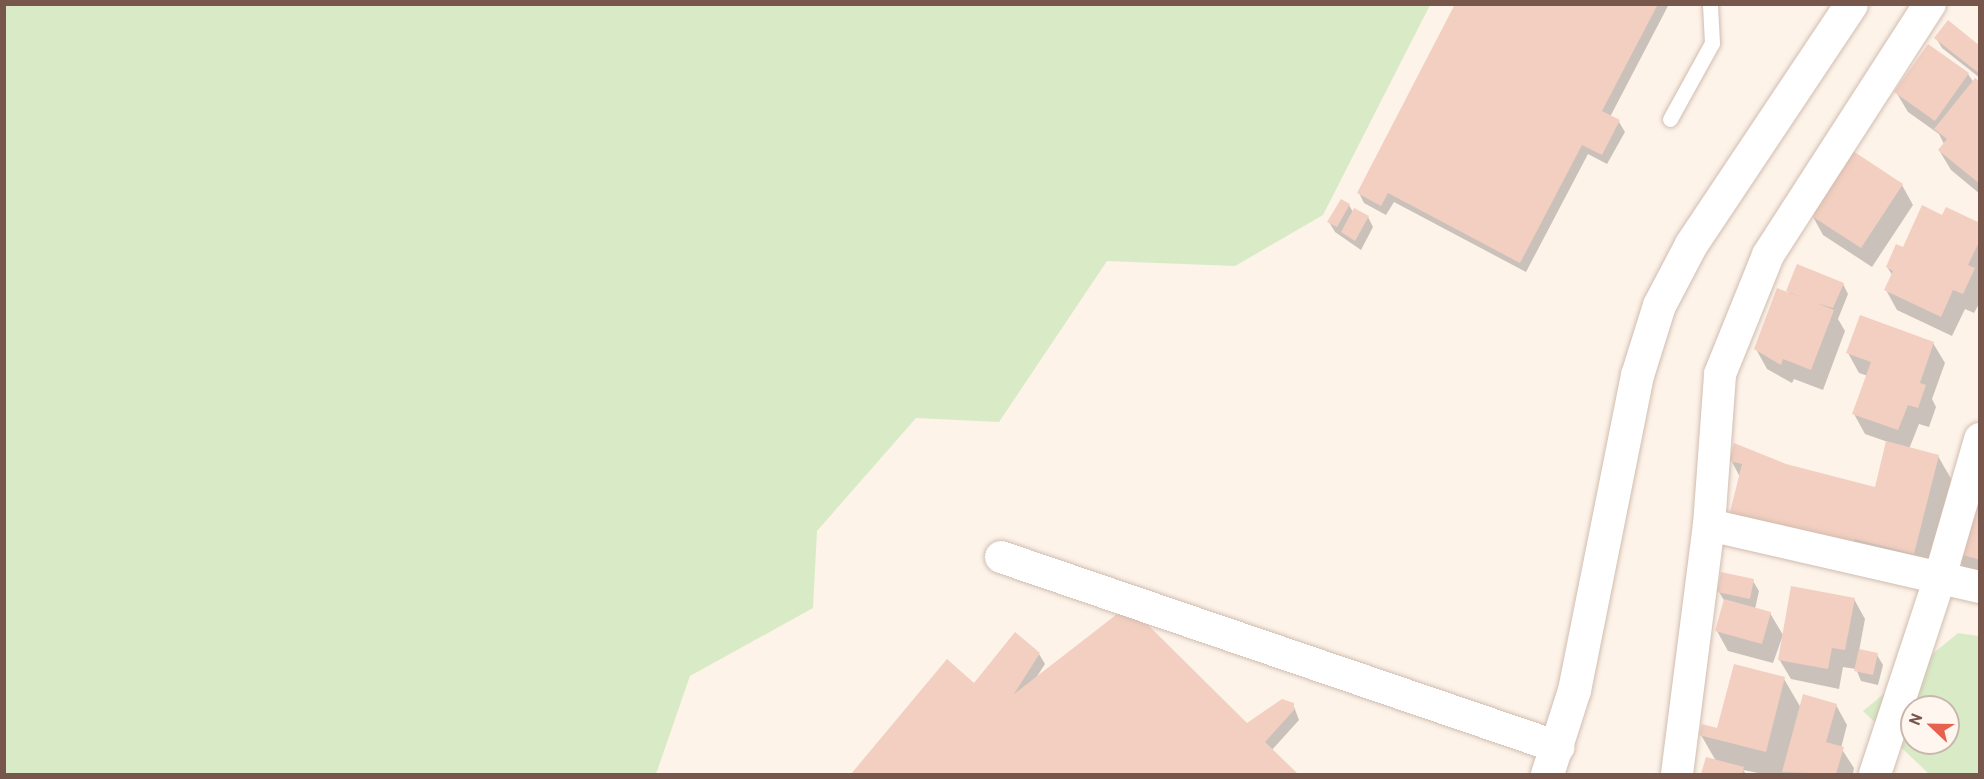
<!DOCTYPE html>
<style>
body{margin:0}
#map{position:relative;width:1984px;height:779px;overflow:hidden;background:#fdf3e9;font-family:Barlow,sans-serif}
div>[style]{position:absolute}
.green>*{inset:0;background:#d9ebc6}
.shadow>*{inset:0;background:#0003}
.building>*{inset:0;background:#f2cfc0}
.roads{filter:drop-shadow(0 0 2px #d1bcb0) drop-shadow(0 0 2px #d1bcb0)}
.service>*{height:15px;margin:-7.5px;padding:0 7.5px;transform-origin:7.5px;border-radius:7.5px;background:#fff}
.minor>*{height:32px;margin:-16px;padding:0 16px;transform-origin:16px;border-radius:16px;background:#fff}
.tertiary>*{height:33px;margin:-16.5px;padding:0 16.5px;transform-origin:16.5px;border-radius:16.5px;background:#fff}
span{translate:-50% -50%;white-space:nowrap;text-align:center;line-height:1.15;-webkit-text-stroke:5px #fff7ef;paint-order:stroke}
.frame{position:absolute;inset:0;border:6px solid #77574c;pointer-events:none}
.north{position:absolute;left:1900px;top:695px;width:60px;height:60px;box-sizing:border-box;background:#fff7ef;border:2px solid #c9b7ae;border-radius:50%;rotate:292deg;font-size:16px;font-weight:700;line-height:24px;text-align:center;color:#77574c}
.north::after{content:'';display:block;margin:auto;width:21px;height:27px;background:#e6624e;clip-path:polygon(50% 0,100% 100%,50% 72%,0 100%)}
</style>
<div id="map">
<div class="green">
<i style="clip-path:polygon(5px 4px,1430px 4px,1430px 5px,1323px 215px,1235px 266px,1107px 261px,999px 422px,916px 418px,817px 531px,813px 608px,690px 676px,656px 774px,5px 774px)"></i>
<i style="clip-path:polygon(evenodd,1958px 633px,1979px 636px,1979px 774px,1929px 774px,1863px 711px,1958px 633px,1912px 707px,1948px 707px,1948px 743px,1912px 743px,1912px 707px)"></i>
</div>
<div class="shadow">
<i style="clip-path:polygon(1458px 4px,1669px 4px,1610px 117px,1619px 122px,1625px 132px,1607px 164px,1588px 154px,1526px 272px,1394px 202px,1386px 215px,1364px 203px,1359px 193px)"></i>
<i style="clip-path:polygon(1936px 38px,1980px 48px,1980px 78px,1942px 48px)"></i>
<i style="clip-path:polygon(1968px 74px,1974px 83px,1980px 84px,1980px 194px,1951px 170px,1939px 150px,1944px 144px,1939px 134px,1908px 112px,1896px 92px)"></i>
<i style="clip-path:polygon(1902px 185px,1913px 205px,1872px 267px,1823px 235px,1812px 215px)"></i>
<i style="clip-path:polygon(1349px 205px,1353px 212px,1368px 217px,1373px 227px,1361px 250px,1335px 232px,1329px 222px)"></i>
<i style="clip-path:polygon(1943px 217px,1980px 225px,1980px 302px,1974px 313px,1965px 309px,1952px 336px,1897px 310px,1886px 290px,1893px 276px,1887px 267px)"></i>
<i style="clip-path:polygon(1843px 284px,1848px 294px,1838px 319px,1845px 331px,1823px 390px,1794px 379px,1792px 383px,1767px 369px,1756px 349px,1791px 295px,1788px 291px)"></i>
<i style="clip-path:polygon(1933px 343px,1945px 363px,1932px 399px,1936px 407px,1929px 427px,1919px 424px,1909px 449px,1938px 456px,1954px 484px,1930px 582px,1870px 567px,1740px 477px,1731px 460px,1786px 466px,1876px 489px,1888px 442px,1865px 434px,1854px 414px,1868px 376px,1859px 373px,1848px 353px)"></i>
<i style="clip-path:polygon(1980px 477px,1980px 576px,1966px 572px,1955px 552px)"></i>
<i style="clip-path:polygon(1753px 581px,1759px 591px,1755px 609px,1770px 613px,1783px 635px,1773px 663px,1728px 651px,1717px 631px,1725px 602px,1719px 592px)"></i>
<i style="clip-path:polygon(1854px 599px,1865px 619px,1859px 651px,1877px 655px,1883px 665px,1878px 685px,1861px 681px,1856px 669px,1843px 667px,1839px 689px,1791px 679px,1779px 659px)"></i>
<i style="clip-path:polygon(1039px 654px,1045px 664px,1036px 678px,1247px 725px,1293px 704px,1299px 720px,1271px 751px,1296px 774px,853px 774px,947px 661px,974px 685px)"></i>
<i style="clip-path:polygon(1784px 679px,1801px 708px,1836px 705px,1847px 725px,1841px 748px,1854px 768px,1853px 774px,1763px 774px,1743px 770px,1746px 774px,1702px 774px,1707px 759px,1716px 761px,1701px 735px,1718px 730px)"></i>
</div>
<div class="building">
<i style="clip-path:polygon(1455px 4px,1658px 4px,1602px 111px,1620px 120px,1602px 155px,1582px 145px,1520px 263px,1388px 193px,1381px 206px,1357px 193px)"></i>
<i style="clip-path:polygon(1948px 20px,1980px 46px,1980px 74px,1934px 38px)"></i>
<i style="clip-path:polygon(1928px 44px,1969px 73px,1935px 121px,1894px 92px)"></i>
<i style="clip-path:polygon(1975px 78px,1980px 82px,1980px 184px,1938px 150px,1947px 139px,1934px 129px)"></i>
<i style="clip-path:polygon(1853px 151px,1903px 184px,1861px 248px,1810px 215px)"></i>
<i style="clip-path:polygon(1341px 199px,1350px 204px,1337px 227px,1327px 222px)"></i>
<i style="clip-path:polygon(1922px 205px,1942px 215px,1946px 207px,1980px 223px,1980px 240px,1968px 265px,1975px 268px,1963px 294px,1953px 290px,1941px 317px,1884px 290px,1893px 271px,1886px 267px,1896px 244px,1903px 247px)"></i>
<i style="clip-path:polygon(1354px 208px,1369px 216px,1355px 241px,1341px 232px)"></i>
<i style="clip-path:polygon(1797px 264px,1844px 283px,1833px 308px,1816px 303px,1834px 310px,1811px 370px,1783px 359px,1781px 365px,1754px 349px,1777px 288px,1806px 299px,1786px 291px)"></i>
<i style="clip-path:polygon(1860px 315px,1934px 342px,1920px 383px,1926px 385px,1918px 408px,1908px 405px,1898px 430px,1852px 414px,1871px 362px,1846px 353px)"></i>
<i style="clip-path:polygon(1886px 441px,1939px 455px,1914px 554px,1854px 539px,1852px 547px,1729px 516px,1742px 464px,1729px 461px,1734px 443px,1786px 464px,1875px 487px)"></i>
<i style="clip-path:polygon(1980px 476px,1980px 560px,1953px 552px)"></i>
<i style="clip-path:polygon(1721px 572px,1754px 579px,1750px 599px,1717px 592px)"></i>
<i style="clip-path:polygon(1791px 586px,1855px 598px,1845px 650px,1832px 648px,1828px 669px,1778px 660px)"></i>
<i style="clip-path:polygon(1724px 599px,1771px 612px,1762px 644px,1715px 631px)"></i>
<i style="clip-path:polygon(1121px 611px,1148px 625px,1247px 723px,1282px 699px,1294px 703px,1294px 710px,1265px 742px,1298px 774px,851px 774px,947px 659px,974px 683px,1015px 632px,1040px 653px,1014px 694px)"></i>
<i style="clip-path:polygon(1859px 649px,1878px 653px,1873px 675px,1854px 671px)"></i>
<i style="clip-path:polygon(1734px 664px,1785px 677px,1766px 752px,1699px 735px,1702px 724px,1717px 728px)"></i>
<i style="clip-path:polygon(1803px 694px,1837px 704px,1826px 742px,1844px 747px,1836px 774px,1782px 772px)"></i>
<i style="clip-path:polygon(1706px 757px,1744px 767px,1742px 774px,1701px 774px)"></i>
</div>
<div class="roads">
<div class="service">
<i style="left:1670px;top:119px;width:87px;rotate:-61.1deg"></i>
<i style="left:1712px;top:43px;width:39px;rotate:-93deg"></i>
</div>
<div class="minor">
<i style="left:1709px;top:525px;width:278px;rotate:12.9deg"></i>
<i style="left:1001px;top:557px;width:589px;rotate:18.84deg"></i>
<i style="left:1677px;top:774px;width:251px;rotate:-82.7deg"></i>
<i style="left:1709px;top:525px;width:151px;rotate:-85.8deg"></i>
<i style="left:1720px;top:374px;width:128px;rotate:-68deg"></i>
<i style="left:1768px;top:255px;width:299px;rotate:-57.2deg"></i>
<i style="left:1875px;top:774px;width:207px;rotate:-71.7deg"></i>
<i style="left:1940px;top:577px;width:144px;rotate:-73.8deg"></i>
</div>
<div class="tertiary">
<i style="left:1547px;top:774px;width:88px;rotate:-72.2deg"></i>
<i style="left:1574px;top:690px;width:321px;rotate:-78.7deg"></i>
<i style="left:1637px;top:375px;width:73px;rotate:-72.6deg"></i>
<i style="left:1659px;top:305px;width:69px;rotate:-62.3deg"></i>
<i style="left:1691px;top:244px;width:288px;rotate:-56.3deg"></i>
</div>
</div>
<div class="frame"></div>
<div class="north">N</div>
</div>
